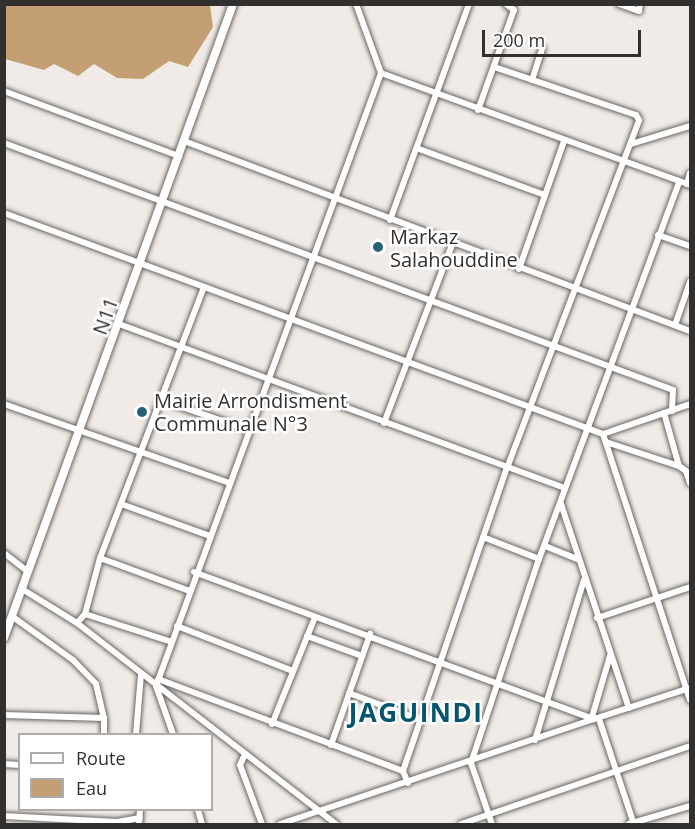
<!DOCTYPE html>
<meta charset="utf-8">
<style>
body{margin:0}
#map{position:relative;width:695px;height:829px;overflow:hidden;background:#f0ebe6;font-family:"Open Sans",sans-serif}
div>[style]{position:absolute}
.water>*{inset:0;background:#c59f74}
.roads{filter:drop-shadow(0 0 2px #6b6662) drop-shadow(0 0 2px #6b6662)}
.minor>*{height:6px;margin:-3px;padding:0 3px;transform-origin:3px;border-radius:3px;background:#fff}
.major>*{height:8px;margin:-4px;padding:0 4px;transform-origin:4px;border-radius:4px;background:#fff}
.dots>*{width:16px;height:16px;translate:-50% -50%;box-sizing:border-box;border:3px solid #fff;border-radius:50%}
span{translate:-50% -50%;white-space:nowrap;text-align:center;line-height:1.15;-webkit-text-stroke:5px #fff;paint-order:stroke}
.poi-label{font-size:20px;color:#32302e}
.left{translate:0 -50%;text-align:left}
.street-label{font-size:20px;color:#32302e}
.district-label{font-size:26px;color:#065570;font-weight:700;letter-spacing:1.5px}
.frame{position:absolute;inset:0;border:6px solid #32302e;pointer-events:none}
.legend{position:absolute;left:18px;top:733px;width:195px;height:78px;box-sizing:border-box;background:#fff;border:2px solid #adacab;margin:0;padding:8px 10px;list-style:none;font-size:18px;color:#32302e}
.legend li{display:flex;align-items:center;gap:12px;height:30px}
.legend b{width:30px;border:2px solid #adacab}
.scale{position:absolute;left:482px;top:30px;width:159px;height:27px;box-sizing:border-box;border:3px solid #32302e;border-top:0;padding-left:8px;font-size:18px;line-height:21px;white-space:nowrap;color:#32302e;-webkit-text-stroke:4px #fff;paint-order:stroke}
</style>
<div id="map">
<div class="water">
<i style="clip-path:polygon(5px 4px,210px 5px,213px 27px,188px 67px,169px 61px,143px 79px,117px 78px,94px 64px,78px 76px,54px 64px,44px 70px,5px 59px)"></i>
</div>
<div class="roads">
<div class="minor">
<i style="left:619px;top:4px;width:21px;rotate:19deg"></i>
<i style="left:639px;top:11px;width:7px;rotate:-82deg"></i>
<i style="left:381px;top:73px;width:329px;rotate:19.9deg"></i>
<i style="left:532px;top:80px;width:33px;rotate:-72deg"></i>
<i style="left:4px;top:91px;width:187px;rotate:20.4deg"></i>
<i style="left:478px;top:110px;width:106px;rotate:-70.2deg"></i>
<i style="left:514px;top:10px;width:10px;rotate:-143deg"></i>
<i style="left:184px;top:141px;width:540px;rotate:20.58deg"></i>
<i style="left:4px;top:143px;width:713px;rotate:20.26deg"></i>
<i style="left:673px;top:390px;width:21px;rotate:93deg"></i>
<i style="left:631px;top:144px;width:62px;rotate:-17deg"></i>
<i style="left:419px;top:149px;width:134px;rotate:20.1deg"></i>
<i style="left:687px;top:184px;width:11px;rotate:-75deg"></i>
<i style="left:4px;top:213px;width:638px;rotate:20.25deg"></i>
<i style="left:603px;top:434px;width:92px;rotate:-19deg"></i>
<i style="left:390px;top:220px;width:230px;rotate:-69.9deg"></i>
<i style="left:658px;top:235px;width:34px;rotate:19deg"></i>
<i style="left:519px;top:269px;width:136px;rotate:-70.6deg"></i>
<i style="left:119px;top:324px;width:475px;rotate:20.2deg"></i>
<i style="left:675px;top:325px;width:46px;rotate:-70.8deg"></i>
<i style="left:162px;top:400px;width:91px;rotate:19.2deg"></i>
<i style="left:4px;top:404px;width:239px;rotate:19.3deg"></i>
<i style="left:664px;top:413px;width:55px;rotate:74.2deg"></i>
<i style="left:679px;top:466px;width:9px;rotate:36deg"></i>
<i style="left:686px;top:471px;width:13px;rotate:72deg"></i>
<i style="left:384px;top:423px;width:191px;rotate:-69.1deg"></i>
<i style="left:603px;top:434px;width:280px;rotate:71.9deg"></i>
<i style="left:606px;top:442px;width:77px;rotate:18.2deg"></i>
<i style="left:561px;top:504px;width:215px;rotate:71.6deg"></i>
<i style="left:124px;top:505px;width:91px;rotate:19.8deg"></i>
<i style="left:483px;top:537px;width:60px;rotate:21.4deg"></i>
<i style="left:545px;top:546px;width:35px;rotate:22deg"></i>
<i style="left:4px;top:553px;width:28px;rotate:38deg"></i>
<i style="left:100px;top:558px;width:93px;rotate:20.2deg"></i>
<i style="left:194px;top:572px;width:426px;rotate:20.2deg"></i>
<i style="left:594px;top:719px;width:101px;rotate:-17.9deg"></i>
<i style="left:22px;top:589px;width:65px;rotate:31.7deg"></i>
<i style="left:77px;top:623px;width:328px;rotate:37.8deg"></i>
<i style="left:85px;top:614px;width:91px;rotate:17.8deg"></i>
<i style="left:13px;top:617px;width:74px;rotate:35.6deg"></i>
<i style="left:73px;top:660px;width:33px;rotate:46deg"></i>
<i style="left:96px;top:684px;width:35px;rotate:77deg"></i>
<i style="left:597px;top:618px;width:98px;rotate:-18.4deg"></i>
<i style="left:77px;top:623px;width:12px;rotate:-48deg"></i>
<i style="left:85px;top:614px;width:58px;rotate:-75deg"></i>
<i style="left:100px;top:558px;width:290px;rotate:-69deg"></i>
<i style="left:177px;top:626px;width:124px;rotate:21.2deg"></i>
<i style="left:307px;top:636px;width:59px;rotate:20deg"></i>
<i style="left:158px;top:679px;width:262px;rotate:20.6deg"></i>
<i style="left:349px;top:693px;width:77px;rotate:20.6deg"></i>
<i style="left:4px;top:715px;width:100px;rotate:1.7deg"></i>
<i style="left:104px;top:718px;width:16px;rotate:90deg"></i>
<i style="left:592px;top:717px;width:64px;rotate:-73.6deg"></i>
<i style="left:599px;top:719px;width:111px;rotate:71.6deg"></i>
<i style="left:272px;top:724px;width:115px;rotate:-68.1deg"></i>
<i style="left:136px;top:734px;width:60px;rotate:-85.2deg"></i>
<i style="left:173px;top:734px;width:51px;rotate:-109.5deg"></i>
<i style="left:156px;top:686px;width:653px;rotate:-69.84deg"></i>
<i style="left:381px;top:73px;width:73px;rotate:-109.9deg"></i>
<i style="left:535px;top:740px;width:167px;rotate:-73deg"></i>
<i style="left:331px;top:745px;width:118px;rotate:-70.6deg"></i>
<i style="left:245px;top:754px;width:12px;rotate:114deg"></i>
<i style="left:240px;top:765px;width:63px;rotate:69.6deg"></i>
<i style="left:4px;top:764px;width:16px;rotate:4deg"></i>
<i style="left:408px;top:783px;width:13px;rotate:-113deg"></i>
<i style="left:403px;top:771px;width:320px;rotate:-71.1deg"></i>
<i style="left:507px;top:468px;width:372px;rotate:-69.2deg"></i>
<i style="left:639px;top:120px;width:6px;rotate:-121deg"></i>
<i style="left:636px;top:115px;width:150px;rotate:-161.3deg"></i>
<i style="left:198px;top:810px;width:15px;rotate:74deg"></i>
<i style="left:4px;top:816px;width:113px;rotate:3deg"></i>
<i style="left:117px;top:822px;width:23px;rotate:-10deg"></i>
<i style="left:139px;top:824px;width:14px;rotate:-86deg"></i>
<i style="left:280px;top:824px;width:331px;rotate:-18.5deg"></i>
<i style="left:461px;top:824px;width:242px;rotate:-18.8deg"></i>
<i style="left:492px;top:824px;width:65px;rotate:-109deg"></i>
<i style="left:471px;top:763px;width:215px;rotate:-71.6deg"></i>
<i style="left:539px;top:559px;width:402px;rotate:-69.6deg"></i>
<i style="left:629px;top:824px;width:64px;rotate:-16.4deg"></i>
</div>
<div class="major">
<i style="left:4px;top:638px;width:674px;rotate:-70.14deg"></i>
</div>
</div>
<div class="dots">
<i style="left:378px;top:247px;background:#266179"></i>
<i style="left:142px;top:412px;background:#266179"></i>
</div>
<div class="poi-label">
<span class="left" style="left:390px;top:248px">Markaz<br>Salahouddine</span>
<span class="left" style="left:154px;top:412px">Mairie Arrondisment<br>Communale N°3</span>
</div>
<div class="street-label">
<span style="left:105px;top:316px;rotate:-70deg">N11</span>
</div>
<div class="district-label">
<span style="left:416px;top:713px">JAGUINDI</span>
</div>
<div class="frame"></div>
<ul class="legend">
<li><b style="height:8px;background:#fff"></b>Route</li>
<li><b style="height:16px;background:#c59f74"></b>Eau</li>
</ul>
<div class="scale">200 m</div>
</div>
